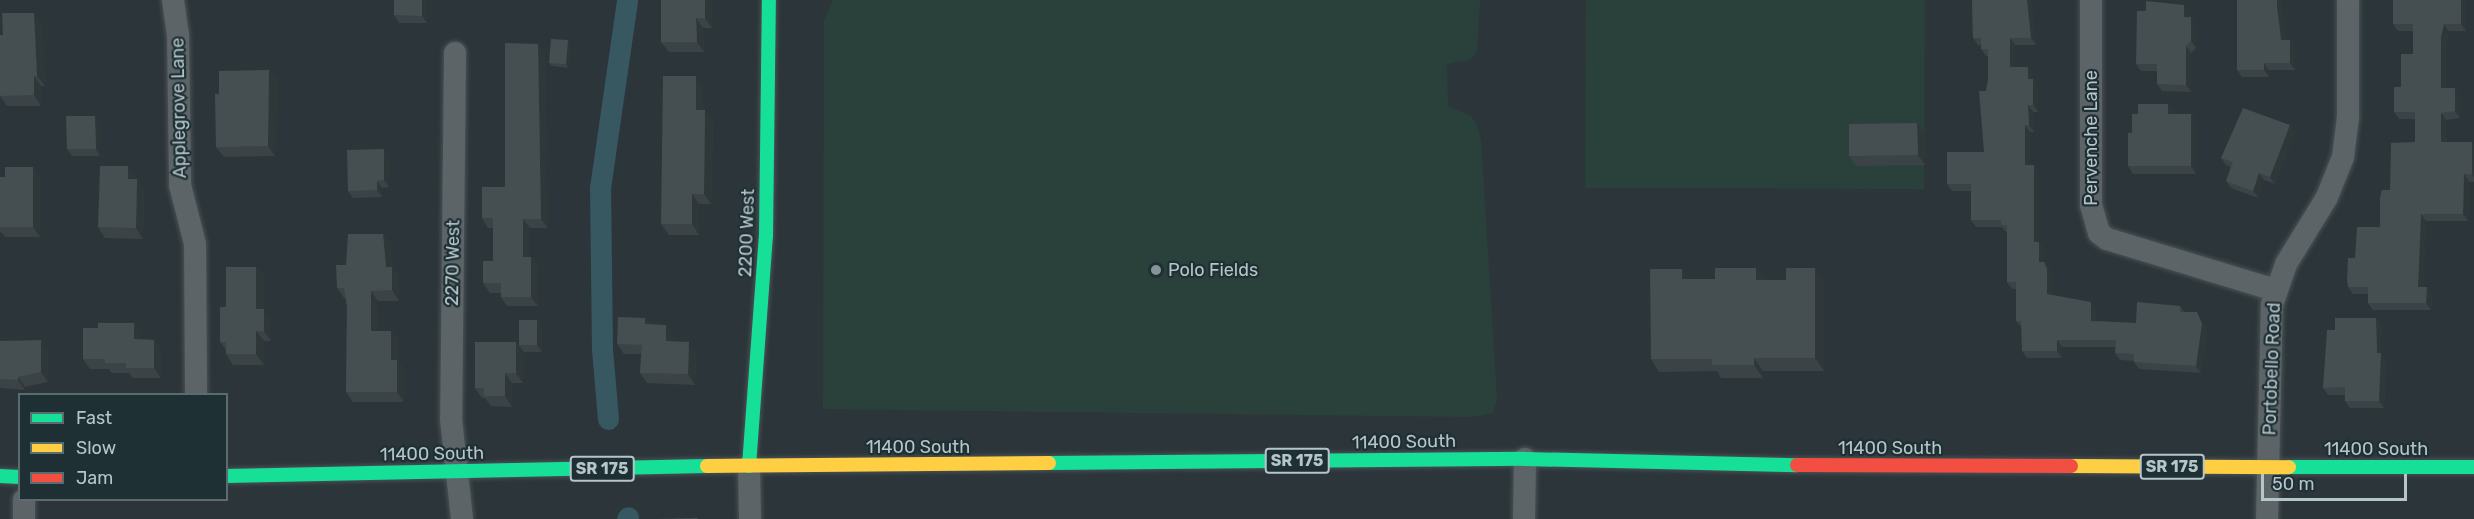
<!DOCTYPE html>
<style>
body{margin:0}
#map{position:relative;width:2474px;height:519px;overflow:hidden;background:#2c363a;font-family:Rubik,sans-serif}
div>[style]{position:absolute}
.green>*{inset:0;background:#2a413b}
.canal>*{height:21px;margin:-10.5px;padding:0 10.5px;transform-origin:10.5px;border-radius:10.5px;background:#375861}
.roads{filter:drop-shadow(0 0 2px #4a5154) drop-shadow(0 0 2px #4a5154)}
.street>*{height:22px;margin:-11px;padding:0 11px;transform-origin:11px;border-radius:11px;background:#5c6468}
.fast>*{height:14px;margin:-7px;padding:0 7px;transform-origin:7px;border-radius:7px;background:#16e098}
.slow>*{height:14px;margin:-7px;padding:0 7px;transform-origin:7px;border-radius:7px;background:#ffcf43}
.jam>*{height:14px;margin:-7px;padding:0 7px;transform-origin:7px;border-radius:7px;background:#f24e42}
.wall>*{inset:0;background:#3b4346}
.shaded-wall>*{inset:0;background:#303739}
.building>*{inset:0;background:#454e51}
.dots>*{width:16px;height:16px;translate:-50% -50%;box-sizing:border-box;border:3px solid #1f3035;border-radius:50%}
span{translate:-50% -50%;white-space:nowrap;text-align:center;line-height:1.15;-webkit-text-stroke:4.5px #1f3035;paint-order:stroke}
.shield-label span{padding:2px 4px;background:#1f3035;border:2px solid;border-radius:4px;-webkit-text-stroke-width:0}
.shield-label{font-size:16px;color:#b6c5ca;font-weight:700}
.street-label{font-size:18px;color:#b6c5ca}
.poi-label{font-size:18px;color:#b6c5ca}
.left{translate:0 -50%;text-align:left}
.legend{position:absolute;left:18px;top:393px;width:210px;height:108px;box-sizing:border-box;background:#1f3035;border:2px solid #5b6c71;margin:0;padding:8px 10px;list-style:none;font-size:18px;color:#b6c5ca}
.legend li{display:flex;align-items:center;gap:12px;height:30px}
.legend b{width:30px;border:2px solid #5b6c71}
.scale{position:absolute;left:2261px;top:474px;width:146px;height:27px;box-sizing:border-box;border:3px solid #b6c5ca;border-top:0;padding-left:8px;font-size:18px;line-height:21px;white-space:nowrap;color:#b6c5ca;-webkit-text-stroke:4px #1f3035;paint-order:stroke}
</style>
<div id="map">
<div class="green">
<i style="clip-path:polygon(833px 0,1480px 0,1477px 52px,1469px 60px,1447px 64px,1448px 107px,1470px 115px,1478px 127px,1481px 141px,1497px 399px,1493px 413px,1470px 417px,823px 409px,824px 20px)"></i>
<i style="clip-path:polygon(1586px 0,1925px 0,1924px 189px,1585px 188px)"></i>
</div>
<div class="canal">
<i style="left:608px;top:419px;width:70px;rotate:-94.9deg"></i>
<i style="left:602px;top:349px;width:161px;rotate:-90.7deg"></i>
<i style="left:600px;top:188px;width:190px;rotate:-81.8deg"></i>
<i style="left:627px;top:519px;width:2px;rotate:-63deg"></i>
</div>
<div class="roads">
<div class="street">
<i style="left:173px;top:0;width:34px;rotate:82deg"></i>
<i style="left:178px;top:34px;width:151px;rotate:89.2deg"></i>
<i style="left:180px;top:185px;width:61px;rotate:75.7deg"></i>
<i style="left:195px;top:244px;width:150px;rotate:89.6deg"></i>
<i style="left:2091px;top:0;width:205px;rotate:90deg"></i>
<i style="left:2091px;top:205px;width:29px;rotate:74deg"></i>
<i style="left:2099px;top:233px;width:10px;rotate:37deg"></i>
<i style="left:2107px;top:239px;width:176px;rotate:16.9deg"></i>
<i style="left:455px;top:53px;width:366px;rotate:90.6deg"></i>
<i style="left:451px;top:419px;width:101px;rotate:83.7deg"></i>
<i style="left:749px;top:466px;width:53px;rotate:88.9deg"></i>
<i style="left:24px;top:500px;width:19px;rotate:90deg"></i>
<i style="left:1524px;top:519px;width:60px;rotate:-89deg"></i>
<i style="left:2267px;top:519px;width:214px;rotate:-88.7deg"></i>
<i style="left:2272px;top:305px;width:43px;rotate:-71.1deg"></i>
<i style="left:2286px;top:264px;width:79px;rotate:-58.5deg"></i>
<i style="left:2327px;top:197px;width:43px;rotate:-68.2deg"></i>
<i style="left:2343px;top:157px;width:40px;rotate:-82.9deg"></i>
<i style="left:2348px;top:117px;width:117px;rotate:-90deg"></i>
</div>
<div class="fast">
<i style="left:1049px;top:463px;width:476px;rotate:-0.5deg"></i>
<i style="left:1525px;top:459px;width:272px;rotate:1.3deg"></i>
<i style="left:749px;top:466px;width:231px;rotate:-85.8deg"></i>
<i style="left:766px;top:236px;width:236px;rotate:-89.3deg"></i>
<i style="left:2289px;top:467px;width:185px"></i>
<i style="left:0;top:476px;width:20px;rotate:3deg"></i>
<i style="left:226px;top:476px;width:481px;rotate:-1.2deg"></i>
</div>
<div class="slow">
<i style="left:707px;top:466px;width:342px;rotate:-0.5deg"></i>
<i style="left:2071px;top:466px;width:218px;rotate:0.3deg"></i>
</div>
<div class="jam">
<i style="left:1797px;top:465px;width:274px;rotate:0.2deg"></i>
</div>
</div>
<div class="wall">
<i style="clip-path:polygon(427px 0,427px 23px,399px 23px,394px 15px)"></i>
<i style="clip-path:polygon(661px 0,708px 0,712px 6px,712px 28px,703px 28px,704px 52px,669px 52px,661px 42px)"></i>
<i style="clip-path:polygon(1972px 0,2031px 0,2036px 45px,2015px 45px,2015px 67px,2028px 67px,2033px 74px,2033px 79px,2038px 86px,2038px 112px,2033px 112px,2034px 132px,2030px 132px,2030px 165px,2039px 172px,2039px 242px,2044px 249px,2044px 262px,2049px 269px,2052px 276px,2052px 295px,2096px 309px,2096px 321px,2136px 323px,2180px 306px,2184px 312px,2197px 312px,2202px 320px,2207px 331px,2201px 373px,2139px 369px,2134px 362px,2134px 361px,2120px 360px,2115px 353px,2116px 347px,2062px 347px,2062px 358px,2027px 358px,2022px 351px,2022px 328px,2016px 321px,2016px 289px,2012px 289px,2007px 282px,2007px 232px,2006px 232px,2002px 227px,1976px 227px,1971px 220px,1971px 191px,1952px 191px,1947px 184px,1984px 152px,1986px 91px,1988px 80px,1988px 56px,1986px 56px,1981px 49px,1981px 45px,1978px 45px,1973px 38px)"></i>
<i style="clip-path:polygon(2399px 0,2466px 1px,2466px 31px,2449px 31px,2446px 44px,2446px 88px,2460px 95px,2460px 118px,2446px 120px,2446px 142px,2474px 145px,2474px 182px,2469px 182px,2468px 221px,2426px 221px,2423px 287px,2432px 294px,2431px 310px,2373px 310px,2368px 303px,2368px 294px,2353px 294px,2348px 287px,2355px 258px,2380px 227px,2390px 190px,2415px 142px,2415px 119px,2399px 119px,2394px 112px,2401px 87px,2413px 54px,2413px 31px,2398px 31px,2393px 24px)"></i>
<i style="clip-path:polygon(2189px 12px,2189px 17px,2196px 24px,2196px 48px,2191px 53px,2191px 92px,2162px 91px,2157px 84px,2157px 71px,2141px 71px,2136px 64px)"></i>
<i style="clip-path:polygon(2282px 13px,2285px 40px,2290px 40px,2295px 47px,2295px 70px,2269px 70px,2269px 77px,2242px 77px,2237px 70px)"></i>
<i style="clip-path:polygon(41px 23px,45px 86px,41px 86px,41px 106px,7px 106px,0 96px,3px 35px)"></i>
<i style="clip-path:polygon(538px 44px,545px 53px,548px 228px,530px 228px,530px 257px,531px 257px,538px 266px,538px 306px,507px 306px,501px 297px,501px 293px,490px 293px,483px 283px,493px 261px,493px 228px,488px 228px,482px 218px,505px 187px)"></i>
<i style="clip-path:polygon(570px 44px,568px 68px,552px 66px,549px 63px)"></i>
<i style="clip-path:polygon(269px 70px,277px 80px,275px 156px,224px 157px,216px 147px)"></i>
<i style="clip-path:polygon(703px 87px,703px 110px,713px 120px,711px 204px,699px 204px,699px 235px,669px 235px,661px 224px)"></i>
<i style="clip-path:polygon(2173px 111px,2173px 114px,2191px 114px,2196px 121px,2196px 174px,2133px 174px,2128px 166px)"></i>
<i style="clip-path:polygon(100px 123px,100px 156px,72px 156px,67px 149px)"></i>
<i style="clip-path:polygon(1917px 123px,1925px 133px,1925px 165px,1856px 166px,1849px 156px)"></i>
<i style="clip-path:polygon(2295px 132px,2275px 184px,2264px 180px,2258px 198px,2231px 188px,2226px 181px,2231px 167px,2226px 165px,2221px 158px)"></i>
<i style="clip-path:polygon(389px 156px,389px 187px,382px 188px,382px 197px,353px 198px,348px 191px)"></i>
<i style="clip-path:polygon(128px 166px,135px 176px,135px 179px,137px 179px,144px 190px,143px 239px,105px 238px,98px 227px)"></i>
<i style="clip-path:polygon(0 177px,40px 177px,40px 237px,5px 237px,0 231px)"></i>
<i style="clip-path:polygon(383px 234px,390px 244px,392px 268px,399px 277px,399px 301px,378px 301px,378px 331px,391px 331px,399px 341px,399px 362px,404px 370px,404px 402px,353px 402px,346px 392px,347px 307px,346px 298px,344px 298px,337px 288px,346px 265px)"></i>
<i style="clip-path:polygon(256px 267px,264px 277px,263px 309px,271px 319px,271px 341px,264px 341px,264px 365px,233px 365px,226px 354px,226px 350px,220px 342px,226px 307px)"></i>
<i style="clip-path:polygon(1756px 268px,1765px 280px,1786px 280px,1815px 268px,1824px 281px,1824px 371px,1763px 371px,1763px 378px,1721px 378px,1717px 371px,1659px 372px,1651px 359px,1689px 279px,1715px 279px)"></i>
<i style="clip-path:polygon(645px 318px,650px 324px,674px 335px,673px 341px,696px 352px,695px 385px,647px 383px,640px 373px,641px 354px,624px 354px,617px 344px)"></i>
<i style="clip-path:polygon(2376px 318px,2381px 325px,2381px 354px,2386px 360px,2384px 408px,2350px 408px,2345px 401px,2345px 395px,2328px 395px,2323px 388px,2335px 330px)"></i>
<i style="clip-path:polygon(537px 320px,542px 327px,542px 352px,524px 352px,523px 383px,512px 383px,512px 407px,491px 406px,485px 398px,482px 398px,475px 388px,519px 345px)"></i>
<i style="clip-path:polygon(134px 323px,141px 333px,141px 339px,154px 340px,161px 350px,161px 378px,133px 378px,129px 373px,112px 373px,109px 369px,90px 369px,83px 359px,98px 328px)"></i>
<i style="clip-path:polygon(0 341px,48px 351px,48px 382px,25px 387px,25px 390px,0 388px)"></i>
</div>
<div class="shaded-wall">
<i style="clip-path:polygon(422px 0,427px 0,427px 23px,422px 16px)"></i>
<i style="clip-path:polygon(705px 0,708px 0,712px 6px,712px 28px,705px 18px)"></i>
<i style="clip-path:polygon(2027px 0,2031px 0,2036px 45px,2031px 38px)"></i>
<i style="clip-path:polygon(2277px 0,2282px 0,2282px 13px,2286px 47px,2281px 40px,2277px 6px)"></i>
<i style="clip-path:polygon(2461px 0,2466px 1px,2466px 31px,2461px 24px)"></i>
<i style="clip-path:polygon(2184px 5px,2189px 12px,2189px 24px,2184px 17px)"></i>
<i style="clip-path:polygon(34px 13px,41px 23px,45px 86px,37px 76px)"></i>
<i style="clip-path:polygon(2191px 17px,2196px 24px,2196px 48px,2191px 41px)"></i>
<i style="clip-path:polygon(696px 18px,703px 28px,704px 52px,697px 42px)"></i>
<i style="clip-path:polygon(2444px 24px,2449px 31px,2446px 44px,2446px 95px,2441px 88px,2441px 37px)"></i>
<i style="clip-path:polygon(2010px 38px,2015px 45px,2015px 75px,2010px 67px)"></i>
<i style="clip-path:polygon(568px 40px,570px 44px,568px 68px,566px 64px)"></i>
<i style="clip-path:polygon(2290px 40px,2295px 47px,2295px 70px,2290px 63px)"></i>
<i style="clip-path:polygon(538px 44px,545px 53px,548px 228px,541px 219px)"></i>
<i style="clip-path:polygon(2186px 46px,2191px 53px,2191px 92px,2186px 85px)"></i>
<i style="clip-path:polygon(2264px 63px,2269px 70px,2269px 77px,2264px 70px)"></i>
<i style="clip-path:polygon(2028px 67px,2033px 74px,2033px 79px,2038px 86px,2038px 112px,2033px 105px,2028px 79px)"></i>
<i style="clip-path:polygon(269px 70px,277px 80px,275px 156px,268px 146px)"></i>
<i style="clip-path:polygon(34px 76px,41px 86px,41px 106px,34px 95px)"></i>
<i style="clip-path:polygon(696px 76px,703px 87px,703px 120px,696px 110px)"></i>
<i style="clip-path:polygon(2455px 88px,2460px 95px,2460px 118px,2455px 111px)"></i>
<i style="clip-path:polygon(2168px 104px,2173px 111px,2173px 121px,2168px 114px)"></i>
<i style="clip-path:polygon(2028px 105px,2033px 112px,2034px 132px,2029px 125px)"></i>
<i style="clip-path:polygon(705px 110px,713px 120px,711px 204px,704px 194px)"></i>
<i style="clip-path:polygon(2441px 113px,2446px 120px,2446px 150px,2441px 142px)"></i>
<i style="clip-path:polygon(2191px 114px,2196px 121px,2196px 174px,2191px 166px)"></i>
<i style="clip-path:polygon(95px 116px,100px 123px,100px 156px,96px 149px)"></i>
<i style="clip-path:polygon(1917px 123px,1925px 133px,1925px 165px,1918px 155px)"></i>
<i style="clip-path:polygon(2025px 125px,2030px 132px,2030px 172px,2025px 165px)"></i>
<i style="clip-path:polygon(2290px 125px,2295px 132px,2275px 184px,2270px 177px)"></i>
<i style="clip-path:polygon(2472px 142px,2474px 145px,2474px 177px,2472px 174px)"></i>
<i style="clip-path:polygon(384px 149px,389px 156px,389px 187px,384px 180px)"></i>
<i style="clip-path:polygon(2034px 165px,2039px 172px,2039px 242px,2044px 249px,2044px 269px,2039px 262px,2034px 242px)"></i>
<i style="clip-path:polygon(128px 166px,135px 176px,135px 190px,128px 179px)"></i>
<i style="clip-path:polygon(33px 167px,40px 177px,40px 237px,33px 227px)"></i>
<i style="clip-path:polygon(2259px 173px,2264px 180px,2258px 198px,2253px 191px)"></i>
<i style="clip-path:polygon(2464px 174px,2469px 182px,2468px 221px,2463px 214px)"></i>
<i style="clip-path:polygon(137px 179px,144px 190px,143px 239px,136px 228px)"></i>
<i style="clip-path:polygon(377px 181px,382px 188px,382px 197px,377px 190px)"></i>
<i style="clip-path:polygon(692px 194px,699px 204px,699px 235px,692px 224px)"></i>
<i style="clip-path:polygon(2421px 214px,2426px 221px,2423px 294px,2418px 287px)"></i>
<i style="clip-path:polygon(523px 219px,530px 228px,530px 266px,523px 257px)"></i>
<i style="clip-path:polygon(383px 234px,390px 244px,392px 268px,399px 277px,399px 301px,392px 290px,386px 267px)"></i>
<i style="clip-path:polygon(531px 257px,538px 266px,538px 306px,531px 297px)"></i>
<i style="clip-path:polygon(2044px 262px,2049px 269px,2052px 276px,2052px 301px,2047px 294px)"></i>
<i style="clip-path:polygon(256px 267px,264px 277px,263px 319px,256px 309px)"></i>
<i style="clip-path:polygon(1756px 268px,1765px 281px,1756px 280px)"></i>
<i style="clip-path:polygon(1815px 268px,1824px 281px,1824px 371px,1815px 358px)"></i>
<i style="clip-path:polygon(1682px 269px,1691px 282px,1682px 279px)"></i>
<i style="clip-path:polygon(2427px 287px,2432px 294px,2431px 310px,2426px 303px)"></i>
<i style="clip-path:polygon(371px 291px,378px 301px,379px 341px,371px 331px)"></i>
<i style="clip-path:polygon(2091px 302px,2096px 309px,2096px 328px,2091px 321px)"></i>
<i style="clip-path:polygon(264px 309px,271px 319px,271px 341px,264px 331px)"></i>
<i style="clip-path:polygon(2197px 312px,2202px 320px,2207px 331px,2201px 373px,2196px 366px)"></i>
<i style="clip-path:polygon(645px 318px,652px 328px,645px 324px)"></i>
<i style="clip-path:polygon(2376px 318px,2381px 325px,2381px 354px,2386px 360px,2384px 408px,2379px 401px,2377px 353px)"></i>
<i style="clip-path:polygon(537px 320px,542px 327px,542px 352px,537px 345px)"></i>
<i style="clip-path:polygon(134px 323px,141px 333px,141px 350px,134px 339px)"></i>
<i style="clip-path:polygon(666px 325px,674px 335px,673px 351px,666px 341px)"></i>
<i style="clip-path:polygon(256px 331px,264px 341px,264px 365px,256px 354px)"></i>
<i style="clip-path:polygon(391px 331px,399px 341px,399px 362px,404px 370px,404px 402px,397px 392px,391px 360px)"></i>
<i style="clip-path:polygon(41px 340px,48px 351px,48px 382px,41px 372px)"></i>
<i style="clip-path:polygon(154px 340px,161px 350px,161px 378px,154px 368px)"></i>
<i style="clip-path:polygon(2057px 340px,2062px 347px,2062px 358px,2057px 351px)"></i>
<i style="clip-path:polygon(516px 342px,524px 352px,523px 383px,516px 373px)"></i>
<i style="clip-path:polygon(689px 342px,696px 352px,695px 385px,688px 374px)"></i>
<i style="clip-path:polygon(1754px 358px,1763px 371px,1763px 378px,1754px 365px)"></i>
<i style="clip-path:polygon(505px 373px,512px 383px,512px 407px,505px 396px)"></i>
<i style="clip-path:polygon(18px 377px,25px 387px,25px 390px,18px 380px)"></i>
</div>
<div class="building">
<i style="clip-path:polygon(394px 0,422px 0,422px 16px,394px 15px)"></i>
<i style="clip-path:polygon(661px 0,705px 0,705px 18px,696px 18px,697px 42px,661px 42px)"></i>
<i style="clip-path:polygon(1972px 0,2027px 0,2031px 38px,2010px 38px,2010px 67px,2028px 67px,2028px 79px,2033px 79px,2033px 105px,2028px 105px,2029px 125px,2025px 125px,2025px 165px,2034px 165px,2034px 242px,2039px 242px,2039px 262px,2044px 262px,2047px 269px,2047px 294px,2091px 302px,2091px 321px,2136px 323px,2137px 302px,2180px 306px,2180px 312px,2197px 312px,2202px 324px,2196px 366px,2134px 362px,2134px 354px,2115px 353px,2116px 340px,2057px 340px,2057px 351px,2022px 351px,2021px 321px,2016px 321px,2016px 282px,2007px 282px,2007px 225px,2001px 225px,2001px 220px,1971px 220px,1971px 184px,1947px 184px,1947px 152px,1984px 152px,1979px 91px,1986px 91px,1988px 80px,1988px 49px,1981px 49px,1981px 38px,1973px 38px)"></i>
<i style="clip-path:polygon(2237px 0,2277px 0,2277px 6px,2281px 40px,2290px 40px,2290px 63px,2264px 63px,2264px 70px,2237px 70px)"></i>
<i style="clip-path:polygon(2393px 0,2461px 0,2461px 24px,2444px 24px,2441px 37px,2441px 88px,2455px 88px,2455px 111px,2441px 113px,2441px 142px,2472px 142px,2472px 174px,2464px 174px,2463px 214px,2421px 214px,2418px 287px,2427px 287px,2426px 303px,2368px 303px,2368px 287px,2348px 287px,2347px 280px,2348px 258px,2355px 258px,2357px 227px,2380px 227px,2380px 197px,2382px 190px,2390px 190px,2391px 143px,2415px 142px,2415px 112px,2394px 112px,2394px 87px,2401px 87px,2401px 54px,2413px 54px,2413px 24px,2393px 24px)"></i>
<i style="clip-path:polygon(2146px 1px,2184px 5px,2184px 17px,2191px 17px,2191px 41px,2186px 46px,2186px 85px,2157px 84px,2157px 64px,2136px 64px,2137px 11px,2146px 11px)"></i>
<i style="clip-path:polygon(2px 13px,34px 13px,37px 76px,34px 76px,34px 95px,0 96px,0 35px,3px 35px)"></i>
<i style="clip-path:polygon(551px 39px,568px 40px,566px 64px,549px 63px)"></i>
<i style="clip-path:polygon(505px 43px,538px 44px,541px 219px,523px 219px,523px 257px,531px 257px,531px 297px,501px 297px,501px 283px,483px 283px,483px 261px,493px 261px,493px 218px,482px 218px,482px 187px,505px 187px)"></i>
<i style="clip-path:polygon(269px 70px,268px 146px,216px 147px,215px 94px,219px 94px,219px 71px)"></i>
<i style="clip-path:polygon(663px 76px,696px 76px,696px 110px,705px 110px,704px 194px,692px 194px,692px 224px,661px 224px)"></i>
<i style="clip-path:polygon(2138px 104px,2168px 104px,2168px 114px,2191px 114px,2191px 166px,2128px 166px,2128px 133px,2132px 133px,2132px 114px,2138px 114px)"></i>
<i style="clip-path:polygon(2243px 108px,2290px 125px,2270px 177px,2259px 173px,2253px 191px,2226px 181px,2233px 162px,2221px 158px)"></i>
<i style="clip-path:polygon(66px 116px,95px 116px,96px 149px,67px 149px)"></i>
<i style="clip-path:polygon(1917px 123px,1918px 155px,1849px 156px,1849px 124px)"></i>
<i style="clip-path:polygon(384px 149px,384px 180px,377px 181px,377px 190px,348px 191px,347px 150px)"></i>
<i style="clip-path:polygon(100px 166px,128px 166px,128px 179px,137px 179px,136px 228px,98px 227px)"></i>
<i style="clip-path:polygon(5px 167px,33px 167px,33px 227px,0 227px,0 177px,5px 177px)"></i>
<i style="clip-path:polygon(348px 234px,383px 234px,386px 267px,392px 267px,392px 290px,371px 291px,371px 331px,391px 331px,391px 360px,397px 360px,397px 392px,346px 392px,347px 307px,344px 288px,337px 288px,336px 265px,346px 265px)"></i>
<i style="clip-path:polygon(226px 267px,256px 267px,256px 309px,264px 309px,264px 331px,256px 331px,256px 354px,226px 354px,226px 342px,220px 342px,220px 307px,226px 307px)"></i>
<i style="clip-path:polygon(1715px 268px,1756px 268px,1756px 280px,1786px 280px,1786px 268px,1815px 268px,1815px 358px,1754px 358px,1754px 365px,1712px 365px,1712px 359px,1651px 359px,1650px 269px,1682px 269px,1682px 279px,1715px 279px)"></i>
<i style="clip-path:polygon(618px 317px,645px 318px,645px 324px,666px 325px,666px 341px,689px 342px,688px 374px,640px 373px,642px 345px,617px 344px)"></i>
<i style="clip-path:polygon(2335px 318px,2376px 318px,2377px 353px,2381px 353px,2379px 401px,2345px 401px,2345px 387px,2323px 388px,2327px 330px,2335px 330px)"></i>
<i style="clip-path:polygon(519px 320px,537px 320px,537px 345px,519px 345px)"></i>
<i style="clip-path:polygon(98px 323px,134px 323px,134px 339px,154px 340px,154px 368px,126px 368px,126px 363px,105px 363px,105px 359px,83px 359px,83px 328px,98px 328px)"></i>
<i style="clip-path:polygon(41px 340px,41px 372px,18px 377px,18px 380px,0 379px,0 341px)"></i>
<i style="clip-path:polygon(475px 342px,516px 342px,516px 373px,505px 373px,505px 396px,484px 396px,484px 388px,475px 388px)"></i>
<i style="clip-path:polygon(698px 518px,698px 519px,656px 519px)"></i>
</div>
<div class="dots">
<i style="left:1156px;top:270px;background:#869398"></i>
</div>
<div class="shield-label">
<span style="left:1297px;top:461px">SR 175</span>
<span style="left:2172px;top:467px">SR 175</span>
<span style="left:602px;top:469px">SR 175</span>
</div>
<div class="street-label">
<span style="left:179px;top:108px;rotate:-91deg">Applegrove Lane</span>
<span style="left:2091px;top:138px;rotate:-90deg">Pervenche Lane</span>
<span style="left:747px;top:233px;rotate:-88deg">2200 West</span>
<span style="left:453px;top:263px;rotate:-89deg">2270 West</span>
<span style="left:2272px;top:369px;rotate:-88deg">Portobello Road</span>
<span style="left:1404px;top:442px;rotate:-1deg">11400 South</span>
<span style="left:918px;top:447px">11400 South</span>
<span style="left:1890px;top:448px">11400 South</span>
<span style="left:2376px;top:449px">11400 South</span>
<span style="left:432px;top:454px;rotate:-1deg">11400 South</span>
</div>
<div class="poi-label">
<span class="left" style="left:1168px;top:270px">Polo Fields</span>
</div>
<ul class="legend">
<li><b style="height:8px;background:#16e098"></b>Fast</li>
<li><b style="height:8px;background:#ffcf43"></b>Slow</li>
<li><b style="height:8px;background:#f24e42"></b>Jam</li>
</ul>
<div class="scale">50 m</div>
</div>
